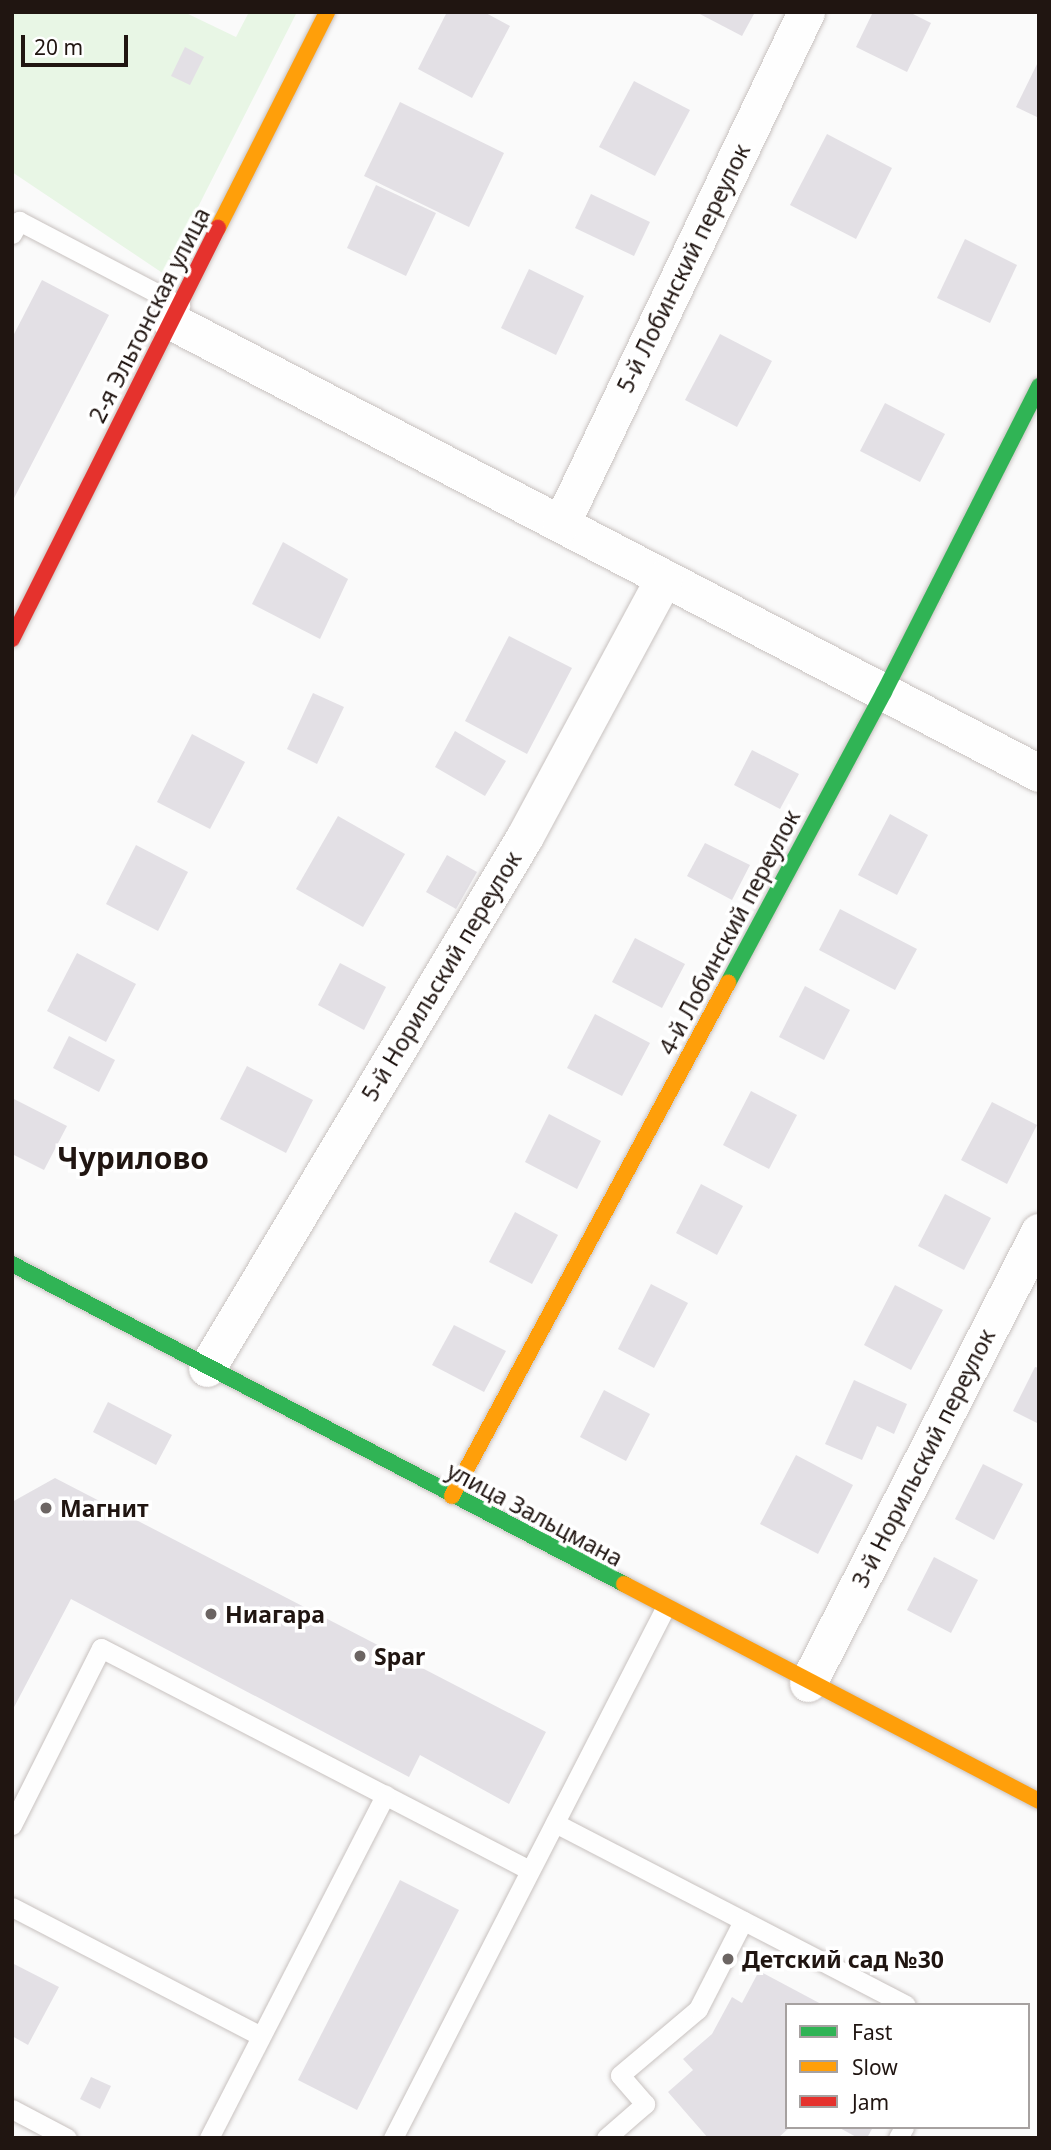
<!DOCTYPE html>
<meta charset="utf-8">
<style>
body{margin:0}
#map{position:relative;width:1051px;height:2150px;overflow:hidden;background:#fafafa;font-family:"Noto Sans",sans-serif}
div>[style]{position:absolute}
.green>*{inset:0;background:#e8f6e5}
.building>*{inset:0;background:#e3e0e5}
.roads{filter:drop-shadow(0 0 2px #c8c2c0) drop-shadow(0 0 2px #c8c2c0)}
.lane>*{height:19px;margin:-9.5px;padding:0 9.5px;transform-origin:9.5px;border-radius:9.5px;background:#fefefe}
.street>*{height:37px;margin:-18.5px;padding:0 18.5px;transform-origin:18.5px;border-radius:18.5px;background:#fefefe}
.fast>*{height:16px;margin:-8px;padding:0 8px;transform-origin:8px;border-radius:8px;background:#30b455}
.slow>*{height:16px;margin:-8px;padding:0 8px;transform-origin:8px;border-radius:8px;background:#ff9f0a}
.jam>*{height:16px;margin:-8px;padding:0 8px;transform-origin:8px;border-radius:8px;background:#e5322d}
.dots>*{width:19px;height:19px;translate:-50% -50%;box-sizing:border-box;border:4px solid #fff;border-radius:50%}
span{translate:-50% -50%;white-space:nowrap;text-align:center;line-height:1.15;-webkit-text-stroke:7px #fff;paint-order:stroke}
.street-label{font-size:23px;color:#201511}
.poi-label{font-size:23px;color:#201511;font-weight:700}
.left{translate:0 -50%;text-align:left}
.district-label{font-size:30px;color:#201511;font-weight:700}
.frame{position:absolute;inset:0;border:14px solid #201511;pointer-events:none}
.legend{position:absolute;left:785px;top:2003px;width:245px;height:126px;box-sizing:border-box;background:#fff;border:2px solid #a6a1a0;margin:0;padding:9px 12px;list-style:none;font-size:21px;color:#201511}
.legend li{display:flex;align-items:center;gap:14px;height:35px}
.legend b{width:35px;border:2px solid #a6a1a0}
.scale{position:absolute;left:21px;top:35px;width:107px;height:32px;box-sizing:border-box;border:4px solid #201511;border-top:0;padding-left:9px;font-size:21px;line-height:24px;white-space:nowrap;color:#201511;-webkit-text-stroke:5px #fff;paint-order:stroke}
</style>
<div id="map">
<div class="green">
<i style="clip-path:polygon(12px 12px,184px 12px,236px 37px,249px 12px,297px 12px,164px 274px,12px 172px)"></i>
</div>
<div class="building">
<i style="clip-path:polygon(447px 12px,484px 12px,510px 26px,472px 98px,418px 69px)"></i>
<i style="clip-path:polygon(696px 12px,755px 12px,742px 36px)"></i>
<i style="clip-path:polygon(873px 12px,909px 12px,931px 23px,907px 72px,856px 47px)"></i>
<i style="clip-path:polygon(185px 47px,204px 57px,190px 85px,171px 76px)"></i>
<i style="clip-path:polygon(1039px 60px,1039px 118px,1016px 107px)"></i>
<i style="clip-path:polygon(634px 81px,690px 110px,655px 176px,599px 147px)"></i>
<i style="clip-path:polygon(400px 102px,504px 153px,469px 227px,364px 176px)"></i>
<i style="clip-path:polygon(827px 134px,892px 168px,856px 239px,790px 205px)"></i>
<i style="clip-path:polygon(376px 185px,436px 213px,406px 276px,347px 248px)"></i>
<i style="clip-path:polygon(591px 194px,650px 222px,634px 256px,575px 228px)"></i>
<i style="clip-path:polygon(965px 239px,1017px 265px,990px 323px,937px 298px)"></i>
<i style="clip-path:polygon(529px 269px,584px 296px,556px 355px,501px 328px)"></i>
<i style="clip-path:polygon(42px 280px,109px 315px,12px 502px,12px 338px)"></i>
<i style="clip-path:polygon(720px 334px,772px 361px,737px 427px,685px 400px)"></i>
<i style="clip-path:polygon(885px 403px,945px 434px,920px 482px,860px 451px)"></i>
<i style="clip-path:polygon(283px 542px,348px 579px,320px 639px,252px 604px)"></i>
<i style="clip-path:polygon(509px 636px,572px 668px,527px 754px,465px 721px)"></i>
<i style="clip-path:polygon(313px 693px,344px 707px,317px 764px,287px 749px)"></i>
<i style="clip-path:polygon(455px 731px,506px 761px,485px 796px,435px 767px)"></i>
<i style="clip-path:polygon(192px 734px,245px 762px,210px 829px,157px 802px)"></i>
<i style="clip-path:polygon(752px 750px,799px 774px,780px 809px,734px 785px)"></i>
<i style="clip-path:polygon(890px 814px,928px 835px,897px 895px,858px 875px)"></i>
<i style="clip-path:polygon(338px 816px,405px 854px,363px 927px,296px 889px)"></i>
<i style="clip-path:polygon(705px 843px,750px 865px,732px 900px,687px 876px)"></i>
<i style="clip-path:polygon(136px 845px,188px 872px,158px 931px,106px 904px)"></i>
<i style="clip-path:polygon(447px 855px,477px 872px,456px 909px,426px 892px)"></i>
<i style="clip-path:polygon(840px 909px,917px 949px,895px 990px,819px 950px)"></i>
<i style="clip-path:polygon(635px 938px,685px 964px,662px 1008px,612px 982px)"></i>
<i style="clip-path:polygon(77px 953px,136px 984px,106px 1042px,47px 1011px)"></i>
<i style="clip-path:polygon(340px 963px,386px 987px,364px 1030px,318px 1005px)"></i>
<i style="clip-path:polygon(805px 986px,850px 1010px,824px 1060px,779px 1037px)"></i>
<i style="clip-path:polygon(595px 1014px,650px 1043px,622px 1096px,567px 1068px)"></i>
<i style="clip-path:polygon(69px 1036px,115px 1060px,99px 1092px,53px 1068px)"></i>
<i style="clip-path:polygon(247px 1066px,313px 1100px,286px 1153px,220px 1119px)"></i>
<i style="clip-path:polygon(751px 1091px,797px 1115px,769px 1169px,723px 1145px)"></i>
<i style="clip-path:polygon(12px 1098px,67px 1126px,44px 1170px,12px 1154px)"></i>
<i style="clip-path:polygon(992px 1102px,1037px 1125px,1007px 1184px,961px 1160px)"></i>
<i style="clip-path:polygon(549px 1114px,601px 1141px,577px 1189px,525px 1162px)"></i>
<i style="clip-path:polygon(701px 1184px,743px 1206px,717px 1255px,676px 1233px)"></i>
<i style="clip-path:polygon(945px 1194px,991px 1218px,964px 1270px,918px 1246px)"></i>
<i style="clip-path:polygon(515px 1212px,558px 1235px,532px 1284px,489px 1262px)"></i>
<i style="clip-path:polygon(651px 1284px,688px 1303px,654px 1368px,618px 1349px)"></i>
<i style="clip-path:polygon(895px 1285px,943px 1310px,911px 1370px,864px 1345px)"></i>
<i style="clip-path:polygon(454px 1325px,506px 1351px,484px 1392px,432px 1365px)"></i>
<i style="clip-path:polygon(1035px 1367px,1039px 1368px,1039px 1424px,1013px 1411px)"></i>
<i style="clip-path:polygon(854px 1380px,907px 1404px,894px 1434px,877px 1426px,862px 1460px,825px 1444px)"></i>
<i style="clip-path:polygon(604px 1390px,650px 1414px,626px 1461px,580px 1437px)"></i>
<i style="clip-path:polygon(108px 1402px,172px 1435px,156px 1465px,93px 1432px)"></i>
<i style="clip-path:polygon(796px 1455px,853px 1485px,818px 1554px,760px 1524px)"></i>
<i style="clip-path:polygon(983px 1464px,1023px 1484px,994px 1540px,955px 1519px)"></i>
<i style="clip-path:polygon(55px 1478px,546px 1732px,509px 1804px,420px 1755px,409px 1777px,71px 1599px,12px 1711px,12px 1502px)"></i>
<i style="clip-path:polygon(934px 1557px,978px 1580px,951px 1633px,907px 1610px)"></i>
<i style="clip-path:polygon(400px 1880px,459px 1910px,357px 2110px,298px 2080px)"></i>
<i style="clip-path:polygon(12px 1963px,59px 1987px,28px 2045px,12px 2036px)"></i>
<i style="clip-path:polygon(759px 1971px,823px 2005px,787px 2005px,787px 2127px,790px 2127px,778px 2138px,708px 2138px,668px 2092px,693px 2070px,683px 2059px,712px 2034px,732px 1997px,742px 2003px)"></i>
<i style="clip-path:polygon(91px 2077px,111px 2086px,100px 2109px,80px 2099px)"></i>
<i style="clip-path:polygon(838px 2127px,873px 2127px,867px 2138px,858px 2138px)"></i>
</div>
<div class="roads">
<div class="lane">
<i style="left:12px;top:234px;width:15px;rotate:-62deg"></i>
<i style="left:19px;top:221px;width:182px;rotate:27.6deg"></i>
<i style="left:555px;top:1823px;width:395px;rotate:27.4deg"></i>
<i style="left:12px;top:1825px;width:198px;rotate:-63.3deg"></i>
<i style="left:101px;top:1648px;width:483px;rotate:27.4deg"></i>
<i style="left:12px;top:1907px;width:280px;rotate:27.4deg"></i>
<i style="left:12px;top:2109px;width:62px;rotate:27.8deg"></i>
<i style="left:209px;top:2138px;width:386px;rotate:-62.8deg"></i>
<i style="left:393px;top:2138px;width:596px;rotate:-62.83deg"></i>
<i style="left:606px;top:2138px;width:52px;rotate:-41.1deg"></i>
<i style="left:645px;top:2104px;width:38px;rotate:-131deg"></i>
<i style="left:620px;top:2075px;width:102px;rotate:-40.2deg"></i>
<i style="left:698px;top:2009px;width:99px;rotate:-62.9deg"></i>
<i style="left:898px;top:2138px;width:13px;rotate:-61deg"></i>
</div>
<div class="street">
<i style="left:171px;top:321px;width:979px;rotate:27.51deg"></i>
<i style="left:561px;top:524px;width:568px;rotate:-64.43deg"></i>
<i style="left:207px;top:1368px;width:620px;rotate:-59.13deg"></i>
<i style="left:525px;top:836px;width:293px;rotate:-61.7deg"></i>
<i style="left:808px;top:1683px;width:507px;rotate:-62.88deg"></i>
</div>
<div class="fast">
<i style="left:728px;top:983px;width:330px;rotate:-61.8deg"></i>
<i style="left:884px;top:692px;width:343px;rotate:-63.1deg"></i>
<i style="left:12px;top:1264px;width:691px;rotate:27.6deg"></i>
</div>
<div class="slow">
<i style="left:218px;top:228px;width:242px;rotate:-63.2deg"></i>
<i style="left:452px;top:1496px;width:583px;rotate:-61.72deg"></i>
<i style="left:624px;top:1584px;width:468px;rotate:27.6deg"></i>
</div>
<div class="jam">
<i style="left:12px;top:639px;width:460px;rotate:-63.4deg"></i>
</div>
</div>
<div class="dots">
<i style="left:46px;top:1508px;background:#6c6563"></i>
<i style="left:211px;top:1614px;background:#6c6563"></i>
<i style="left:360px;top:1656px;background:#6c6563"></i>
<i style="left:728px;top:1959px;background:#6c6563"></i>
</div>
<div class="street-label">
<span style="left:683px;top:268px;rotate:-64deg">5-й Лобинский переулок</span>
<span style="left:149px;top:315px;rotate:-63deg">2-я Эльтонская улица</span>
<span style="left:729px;top:932px;rotate:-62deg">4-й Лобинский переулок</span>
<span style="left:441px;top:976px;rotate:-59deg">5-й Норильский переулок</span>
<span style="left:923px;top:1458px;rotate:-63deg">3-й Норильский переулок</span>
<span style="left:535px;top:1514px;rotate:28deg">улица Зальцмана</span>
</div>
<div class="poi-label">
<span class="left" style="left:60px;top:1508px">Магнит</span>
<span class="left" style="left:225px;top:1614px">Ниагара</span>
<span class="left" style="left:374px;top:1656px">Spar</span>
<span class="left" style="left:742px;top:1959px">Детский сад №30</span>
</div>
<div class="district-label">
<span style="left:133px;top:1158px">Чурилово</span>
</div>
<div class="frame"></div>
<ul class="legend">
<li><b style="height:9px;background:#30b455"></b>Fast</li>
<li><b style="height:9px;background:#ff9f0a"></b>Slow</li>
<li><b style="height:9px;background:#e5322d"></b>Jam</li>
</ul>
<div class="scale">20 m</div>
</div>
